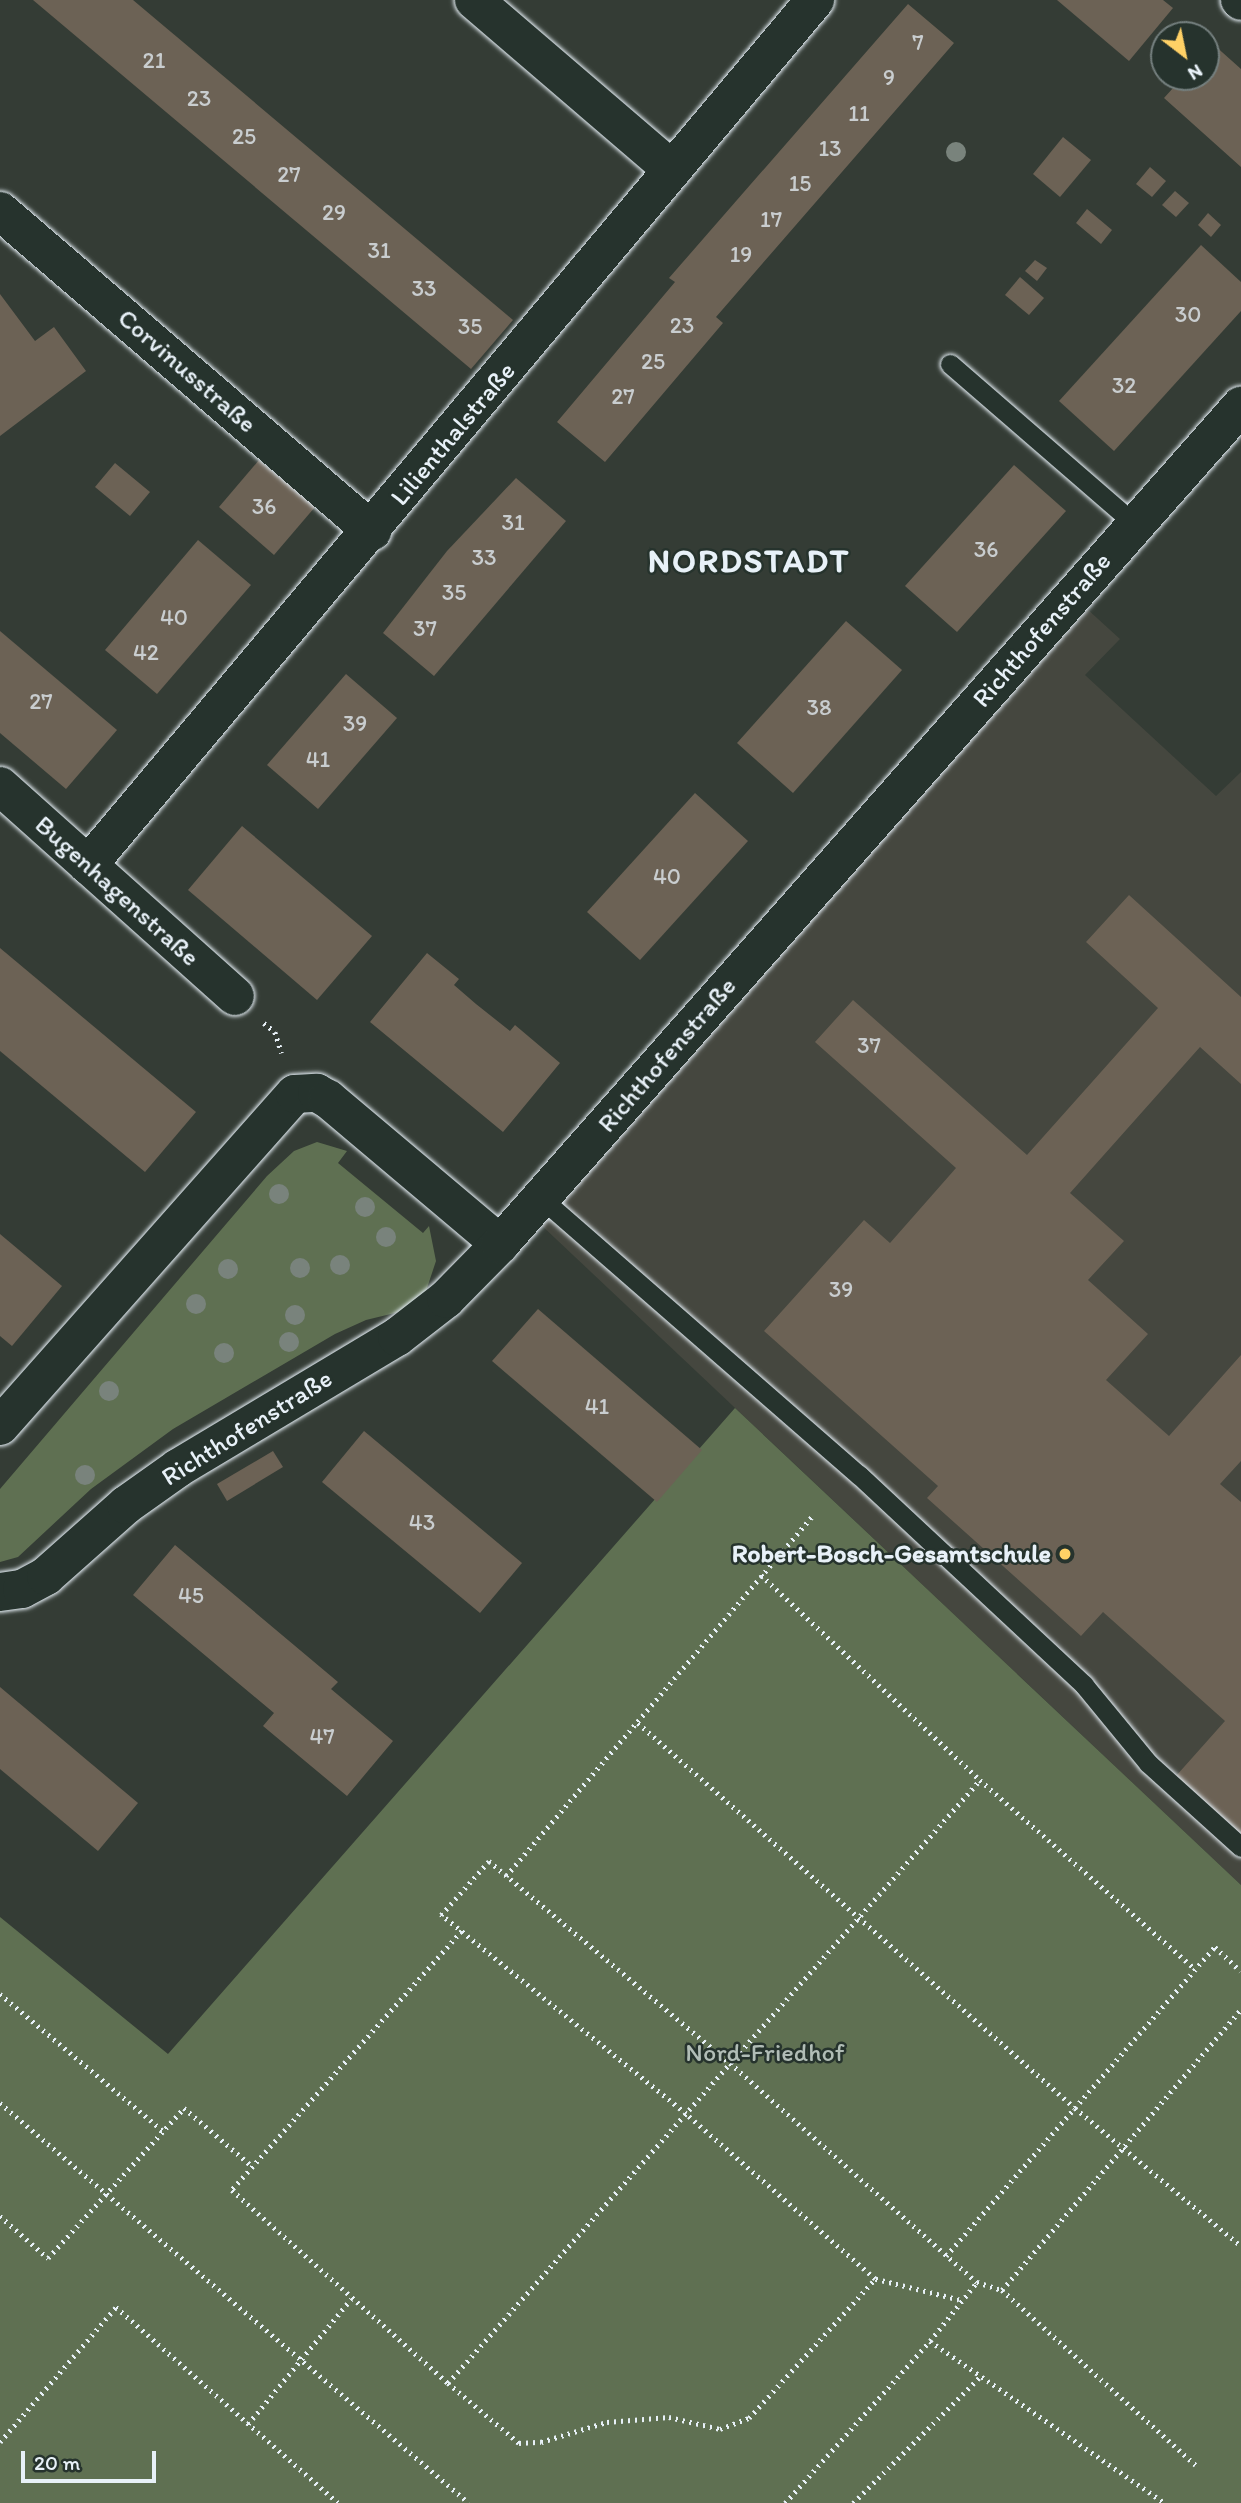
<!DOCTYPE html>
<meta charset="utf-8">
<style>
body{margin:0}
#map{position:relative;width:1241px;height:2503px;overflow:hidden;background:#343c35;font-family:Itim,sans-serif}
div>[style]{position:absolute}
.built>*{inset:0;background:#45473f}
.green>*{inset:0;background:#5f7052}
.building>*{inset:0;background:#6c6255}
.path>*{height:4.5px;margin-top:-2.25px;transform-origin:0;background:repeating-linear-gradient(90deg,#e8f1f8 0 2px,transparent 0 7px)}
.roads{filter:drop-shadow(0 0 2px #e8f1f8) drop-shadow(0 0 2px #e8f1f8)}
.service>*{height:19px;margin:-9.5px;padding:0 9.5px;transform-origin:9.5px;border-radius:9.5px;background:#26332d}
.minor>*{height:38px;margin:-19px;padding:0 19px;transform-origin:19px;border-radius:19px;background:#26332d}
.trees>*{width:20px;height:20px;margin:-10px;border-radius:50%;background:#79837c}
.dots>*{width:19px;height:19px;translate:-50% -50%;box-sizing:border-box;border:4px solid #26332d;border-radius:50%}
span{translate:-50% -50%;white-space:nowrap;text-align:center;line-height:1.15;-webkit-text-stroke:5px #26332d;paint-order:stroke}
.number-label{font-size:23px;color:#c9cdcf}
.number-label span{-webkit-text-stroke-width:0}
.street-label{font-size:26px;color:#e8f1f8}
.poi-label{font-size:26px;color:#e8f1f8;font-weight:700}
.right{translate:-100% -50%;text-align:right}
.park-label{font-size:26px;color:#b1bdb6}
.district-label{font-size:33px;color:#e8f1f8;font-weight:700;letter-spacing:2px}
.north{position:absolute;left:1150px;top:21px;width:70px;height:70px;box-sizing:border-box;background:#26332d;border:2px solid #747f7e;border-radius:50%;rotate:148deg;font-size:19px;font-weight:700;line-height:28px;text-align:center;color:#e8f1f8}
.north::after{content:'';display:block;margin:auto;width:24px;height:32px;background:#ffd166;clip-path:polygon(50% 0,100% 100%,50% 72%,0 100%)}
.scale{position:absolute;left:21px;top:2451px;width:135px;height:32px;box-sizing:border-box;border:4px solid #e8f1f8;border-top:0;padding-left:9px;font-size:21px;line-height:24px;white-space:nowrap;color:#e8f1f8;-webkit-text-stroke:5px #26332d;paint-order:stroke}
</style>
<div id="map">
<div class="built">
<i style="clip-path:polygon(1086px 608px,1120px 639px,1085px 675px,1216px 796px,1241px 772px,1241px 1885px,539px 1223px)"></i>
</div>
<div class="green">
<i style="clip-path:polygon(317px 1142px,347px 1151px,338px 1163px,423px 1233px,429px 1226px,436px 1261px,426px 1291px,399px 1312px,366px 1320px,335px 1334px,173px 1429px,91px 1489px,18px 1557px,0 1562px,0 1489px,267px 1176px,294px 1151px)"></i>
<i style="clip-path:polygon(735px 1408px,1241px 1885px,1241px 2503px,0 2503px,0 1917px,168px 2054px)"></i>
</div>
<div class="building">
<i style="clip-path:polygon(33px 0,133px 0,513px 320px,471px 369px)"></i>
<i style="clip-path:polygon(1057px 0,1163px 0,1173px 8px,1129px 61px)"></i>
<i style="clip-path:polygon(908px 4px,954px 43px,716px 317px,723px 323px,605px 462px,557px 422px,675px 282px,669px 278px)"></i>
<i style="clip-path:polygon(1213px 44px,1241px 69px,1241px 167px,1164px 98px,1183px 77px,1206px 77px,1206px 51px)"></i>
<i style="clip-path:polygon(1063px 137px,1091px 160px,1060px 197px,1033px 174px)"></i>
<i style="clip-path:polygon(1150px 167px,1166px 181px,1152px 197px,1136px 184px)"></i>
<i style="clip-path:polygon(1175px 191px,1189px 203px,1176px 217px,1162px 205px)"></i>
<i style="clip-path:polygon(1087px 209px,1112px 230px,1101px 244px,1076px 223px)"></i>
<i style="clip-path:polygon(1208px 213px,1221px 225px,1211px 237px,1198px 225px)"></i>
<i style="clip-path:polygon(1201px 245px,1241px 282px,1241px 311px,1114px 451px,1059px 401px)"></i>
<i style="clip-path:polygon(1035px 260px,1047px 268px,1037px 281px,1025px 271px)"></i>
<i style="clip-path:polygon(1020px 277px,1044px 298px,1029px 315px,1005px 295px)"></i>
<i style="clip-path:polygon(0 294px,35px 341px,54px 327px,86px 371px,0 436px)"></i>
<i style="clip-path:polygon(259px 460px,315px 507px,274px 555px,219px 507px)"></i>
<i style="clip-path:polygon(115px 463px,150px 492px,130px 516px,95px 487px)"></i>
<i style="clip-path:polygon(1014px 465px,1066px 511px,957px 632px,905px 586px)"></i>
<i style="clip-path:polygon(516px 478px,566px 521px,434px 676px,383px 633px,447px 551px)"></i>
<i style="clip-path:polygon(198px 540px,251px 585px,157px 694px,105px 650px)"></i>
<i style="clip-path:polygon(846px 621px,902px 670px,793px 793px,737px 743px)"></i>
<i style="clip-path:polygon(0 631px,117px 730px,66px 789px,0 733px)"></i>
<i style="clip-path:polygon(346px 674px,397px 718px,318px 809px,267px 765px)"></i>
<i style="clip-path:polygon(695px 793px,748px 841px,640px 960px,587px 912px)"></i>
<i style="clip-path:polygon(242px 826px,372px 936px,317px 1000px,188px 890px)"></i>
<i style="clip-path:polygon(1129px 895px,1241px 997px,1241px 1084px,1200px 1047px,1070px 1193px,1124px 1241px,1088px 1280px,1148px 1334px,1106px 1380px,1169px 1436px,1241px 1355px,1241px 1461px,1220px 1484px,1241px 1502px,1241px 1834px,1176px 1776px,1225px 1721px,1103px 1612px,1081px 1636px,927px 1498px,938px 1486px,764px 1331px,864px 1220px,890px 1243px,956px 1168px,815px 1042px,853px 1000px,1027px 1155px,1158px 1008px,1086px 942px)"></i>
<i style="clip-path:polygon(0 948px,196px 1112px,145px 1172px,0 1051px)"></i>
<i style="clip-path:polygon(427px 953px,459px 979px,454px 985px,476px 1004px,510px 1031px,515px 1025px,560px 1063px,503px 1132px,370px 1022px)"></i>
<i style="clip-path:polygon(0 1234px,62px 1286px,12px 1346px,0 1336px)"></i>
<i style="clip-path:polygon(538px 1309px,702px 1450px,657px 1502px,492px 1361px)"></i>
<i style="clip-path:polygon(364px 1431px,522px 1563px,480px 1613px,322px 1482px)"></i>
<i style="clip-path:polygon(273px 1451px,283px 1467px,227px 1501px,217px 1484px)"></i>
<i style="clip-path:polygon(175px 1545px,338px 1682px,331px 1689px,393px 1741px,347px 1796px,263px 1726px,274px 1713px,133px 1595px)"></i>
<i style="clip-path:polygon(0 1687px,138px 1803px,98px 1851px,0 1769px)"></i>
</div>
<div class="path">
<i style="left:264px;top:1023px;width:14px;rotate:39deg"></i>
<i style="left:275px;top:1032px;width:22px;rotate:72deg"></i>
<i style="left:761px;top:1575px;width:300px;rotate:43.1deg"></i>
<i style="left:980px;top:1780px;width:286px;rotate:41.3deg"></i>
<i style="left:638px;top:1723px;width:582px;rotate:41.38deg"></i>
<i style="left:1075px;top:2108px;width:216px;rotate:39.7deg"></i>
<i style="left:506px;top:1876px;width:474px;rotate:-49.6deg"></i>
<i style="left:462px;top:1931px;width:346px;rotate:131.6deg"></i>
<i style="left:232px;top:2190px;width:290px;rotate:41.8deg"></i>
<i style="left:448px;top:2383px;width:93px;rotate:40.2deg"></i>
<i style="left:519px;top:2443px;width:22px;rotate:-3deg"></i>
<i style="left:541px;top:2442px;width:69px;rotate:-16.9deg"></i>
<i style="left:607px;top:2422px;width:62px;rotate:-4.6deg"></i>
<i style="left:669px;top:2417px;width:52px;rotate:13.2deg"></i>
<i style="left:720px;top:2429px;width:31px;rotate:-21deg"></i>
<i style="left:749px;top:2418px;width:188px;rotate:-47.8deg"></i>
<i style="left:0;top:1994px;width:213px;rotate:40deg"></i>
<i style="left:0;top:2103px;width:616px;rotate:40.46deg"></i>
<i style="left:0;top:2216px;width:64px;rotate:41.2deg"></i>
<i style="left:48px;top:2258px;width:202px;rotate:-47.8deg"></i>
<i style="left:184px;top:2108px;width:89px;rotate:40.5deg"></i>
<i style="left:946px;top:2256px;width:410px;rotate:-49deg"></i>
<i style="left:1215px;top:1947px;width:35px;rotate:43deg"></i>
<i style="left:1002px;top:2290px;width:369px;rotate:-49.6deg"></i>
<i style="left:959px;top:2300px;width:87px;rotate:-166deg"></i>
<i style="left:875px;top:2279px;width:251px;rotate:-138.9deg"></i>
<i style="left:686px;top:2114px;width:316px;rotate:-140.9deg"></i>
<i style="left:441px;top:1915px;width:72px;rotate:-48.4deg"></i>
<i style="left:489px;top:1861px;width:314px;rotate:40deg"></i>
<i style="left:730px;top:2063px;width:330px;rotate:41.6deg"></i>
<i style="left:977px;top:2282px;width:26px;rotate:18deg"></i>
<i style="left:1002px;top:2290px;width:261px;rotate:42.1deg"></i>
<i style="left:930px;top:2341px;width:285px;rotate:34.6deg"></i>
<i style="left:448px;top:2383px;width:804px;rotate:-48.58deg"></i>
<i style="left:248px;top:2424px;width:162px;rotate:-50.5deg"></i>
<i style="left:0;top:2442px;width:178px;rotate:-49.3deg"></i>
<i style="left:116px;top:2307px;width:296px;rotate:41.4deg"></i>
<i style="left:785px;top:2503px;width:217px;rotate:-48.2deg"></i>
<i style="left:930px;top:2341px;width:75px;rotate:-51.5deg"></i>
<i style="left:853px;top:2503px;width:180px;rotate:-44.8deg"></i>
</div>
<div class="roads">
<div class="service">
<i style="left:950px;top:364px;width:245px;rotate:40.9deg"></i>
<i style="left:541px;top:1198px;width:422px;rotate:41.1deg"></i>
<i style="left:859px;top:1475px;width:308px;rotate:43deg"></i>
<i style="left:1084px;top:1685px;width:101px;rotate:50.6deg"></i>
<i style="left:1148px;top:1763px;width:125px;rotate:42.1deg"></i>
</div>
<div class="minor">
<i style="left:474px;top:0;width:261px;rotate:40.6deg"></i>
<i style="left:1240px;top:0;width:1px;rotate:45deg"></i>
<i style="left:0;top:211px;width:491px;rotate:40.7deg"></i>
<i style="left:0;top:786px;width:315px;rotate:41.8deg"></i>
<i style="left:88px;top:865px;width:1130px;rotate:-49.95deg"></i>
<i style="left:0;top:1426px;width:444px;rotate:-48.4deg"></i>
<i style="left:295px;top:1094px;width:22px;rotate:-3deg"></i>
<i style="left:317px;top:1093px;width:13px;rotate:29deg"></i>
<i style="left:328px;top:1099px;width:225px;rotate:40.1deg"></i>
<i style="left:0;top:1592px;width:22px;rotate:-8deg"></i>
<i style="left:22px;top:1589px;width:27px;rotate:-28deg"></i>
<i style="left:46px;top:1576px;width:107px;rotate:-41.6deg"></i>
<i style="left:126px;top:1505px;width:64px;rotate:-35.4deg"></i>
<i style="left:178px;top:1468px;width:255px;rotate:-30.9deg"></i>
<i style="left:397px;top:1337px;width:62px;rotate:-37.8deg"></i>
<i style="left:446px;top:1299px;width:77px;rotate:-45.5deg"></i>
<i style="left:500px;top:1244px;width:1119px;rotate:-48.52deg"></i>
</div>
</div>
<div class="trees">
<i style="left:956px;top:152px"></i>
<i style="left:279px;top:1194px"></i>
<i style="left:365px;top:1207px"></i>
<i style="left:386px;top:1237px"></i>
<i style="left:340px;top:1265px"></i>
<i style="left:300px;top:1268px"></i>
<i style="left:228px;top:1269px"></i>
<i style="left:196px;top:1304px"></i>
<i style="left:295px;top:1315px"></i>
<i style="left:289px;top:1342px"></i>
<i style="left:224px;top:1353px"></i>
<i style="left:109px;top:1391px"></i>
<i style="left:85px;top:1475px"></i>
</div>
<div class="dots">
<i style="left:1065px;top:1554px;background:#ffd166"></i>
</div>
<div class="number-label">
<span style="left:918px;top:42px">7</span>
<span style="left:154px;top:60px">21</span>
<span style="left:889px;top:77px">9</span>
<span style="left:199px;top:98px">23</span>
<span style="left:859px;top:113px">11</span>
<span style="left:244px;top:136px">25</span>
<span style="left:830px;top:148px">13</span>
<span style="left:289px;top:174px">27</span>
<span style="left:800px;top:183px">15</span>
<span style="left:334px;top:212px">29</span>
<span style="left:771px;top:219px">17</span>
<span style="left:379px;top:250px">31</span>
<span style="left:741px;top:254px">19</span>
<span style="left:424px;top:288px">33</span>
<span style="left:1188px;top:314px">30</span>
<span style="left:682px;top:325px">23</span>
<span style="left:470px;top:326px">35</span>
<span style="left:653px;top:361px">25</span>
<span style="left:1124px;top:385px">32</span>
<span style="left:623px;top:396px">27</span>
<span style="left:264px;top:506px">36</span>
<span style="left:513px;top:522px">31</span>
<span style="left:986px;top:549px">36</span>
<span style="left:484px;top:557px">33</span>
<span style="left:454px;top:592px">35</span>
<span style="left:174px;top:617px">40</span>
<span style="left:425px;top:628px">37</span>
<span style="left:146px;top:652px">42</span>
<span style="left:41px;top:701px">27</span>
<span style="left:819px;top:707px">38</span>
<span style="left:355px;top:723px">39</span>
<span style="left:318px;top:759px">41</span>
<span style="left:667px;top:876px">40</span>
<span style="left:869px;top:1045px">37</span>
<span style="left:841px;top:1289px">39</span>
<span style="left:597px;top:1406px">41</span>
<span style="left:422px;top:1522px">43</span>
<span style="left:191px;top:1595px">45</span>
<span style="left:322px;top:1736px">47</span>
</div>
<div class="street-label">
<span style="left:187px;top:371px;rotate:41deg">Corvinusstraße</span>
<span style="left:453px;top:434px;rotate:-50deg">Lilienthalstraße</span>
<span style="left:1042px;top:630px;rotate:-49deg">Richthofenstraße</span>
<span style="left:117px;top:891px;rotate:42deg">Bugenhagenstraße</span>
<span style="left:667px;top:1055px;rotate:-49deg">Richthofenstraße</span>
<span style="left:247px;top:1428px;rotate:-32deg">Richthofenstraße</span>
</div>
<div class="poi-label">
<span class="right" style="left:1051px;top:1554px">Robert-Bosch-Gesamtschule</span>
</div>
<div class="park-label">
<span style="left:765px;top:2053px">Nord-Friedhof</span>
</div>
<div class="district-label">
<span style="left:749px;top:561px">NORDSTADT</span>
</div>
<div class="north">N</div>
<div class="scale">20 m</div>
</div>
